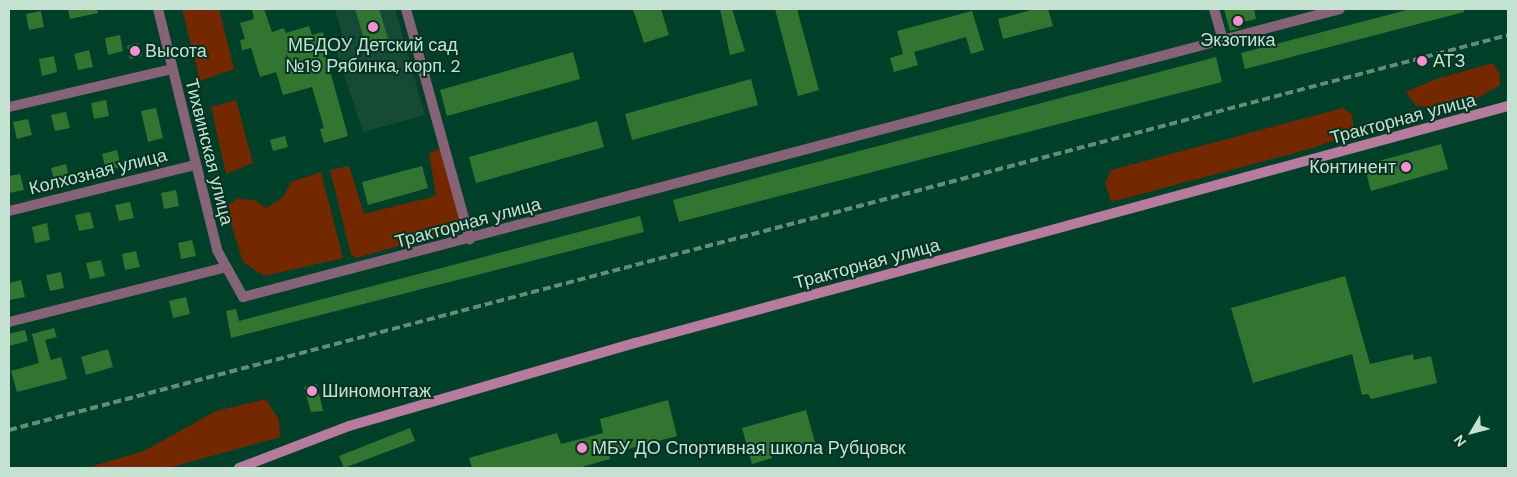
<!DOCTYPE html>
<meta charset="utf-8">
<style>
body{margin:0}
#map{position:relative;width:1517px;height:477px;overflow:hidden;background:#004029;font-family:"DM Sans",sans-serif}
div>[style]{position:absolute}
.built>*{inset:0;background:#174a35}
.green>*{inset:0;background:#732800}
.building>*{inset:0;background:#327530}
.street>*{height:10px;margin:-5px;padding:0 5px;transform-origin:5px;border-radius:5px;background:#876378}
.secondary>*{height:10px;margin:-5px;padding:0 5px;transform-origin:5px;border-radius:5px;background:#b57c9e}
.rail>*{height:4px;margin-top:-2px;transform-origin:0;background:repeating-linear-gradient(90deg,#5f8e7b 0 8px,transparent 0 12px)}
.dots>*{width:14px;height:14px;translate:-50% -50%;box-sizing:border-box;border:2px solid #053322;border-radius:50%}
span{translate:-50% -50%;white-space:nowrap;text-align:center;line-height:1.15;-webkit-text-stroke:4px #053322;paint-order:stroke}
.poi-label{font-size:18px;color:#c4e1d2}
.left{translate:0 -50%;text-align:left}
.right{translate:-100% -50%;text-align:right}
.street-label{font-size:18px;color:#c4e1d2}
.frame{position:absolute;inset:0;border:10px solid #c4e1d2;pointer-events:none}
.north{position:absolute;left:1447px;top:407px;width:50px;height:50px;-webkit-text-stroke:4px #053322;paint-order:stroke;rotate:233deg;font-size:14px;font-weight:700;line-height:20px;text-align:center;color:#c4e1d2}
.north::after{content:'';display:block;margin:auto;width:18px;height:22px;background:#c4e1d2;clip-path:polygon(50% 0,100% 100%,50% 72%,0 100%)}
</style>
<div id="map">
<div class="built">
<i style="clip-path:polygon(335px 9px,395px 9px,425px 115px,363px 132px,335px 47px,345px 44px)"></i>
</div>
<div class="green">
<i style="clip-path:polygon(182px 9px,219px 9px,234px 69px,200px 81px)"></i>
<i style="clip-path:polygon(1493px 63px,1500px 75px,1500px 85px,1478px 98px,1429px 108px,1415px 105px,1406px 92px,1436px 79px)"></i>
<i style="clip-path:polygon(236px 100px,253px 163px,226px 174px,211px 107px)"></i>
<i style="clip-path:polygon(1343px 108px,1352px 114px,1354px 133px,1313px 148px,1111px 202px,1105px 183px,1111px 170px)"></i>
<i style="clip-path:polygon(440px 149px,460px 220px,455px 230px,356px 258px,351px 255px,330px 170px,349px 166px,364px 214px,436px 196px,429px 153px)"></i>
<i style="clip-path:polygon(321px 172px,343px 258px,264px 276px,243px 262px,226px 207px,236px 199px,255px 200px,266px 208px,283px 197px,291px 182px)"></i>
<i style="clip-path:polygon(266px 399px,279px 420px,280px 437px,168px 468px,86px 468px,144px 451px,216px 411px)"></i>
</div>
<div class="building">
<i style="clip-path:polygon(68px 9px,97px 9px,98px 13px,70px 19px)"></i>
<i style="clip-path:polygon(252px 9px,264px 9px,272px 32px,284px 28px,286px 33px,309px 26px,312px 35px,323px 32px,326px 44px,323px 45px,348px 136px,324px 143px,320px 129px,324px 128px,312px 87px,283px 95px,276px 72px,260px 77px,251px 48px,242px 50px,240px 40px,245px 39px,240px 23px,254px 19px)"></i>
<i style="clip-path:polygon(355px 9px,379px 9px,390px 45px,368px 52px)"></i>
<i style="clip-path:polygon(633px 9px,661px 9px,669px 35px,644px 43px)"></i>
<i style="clip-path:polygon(720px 9px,732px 9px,745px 51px,730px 55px)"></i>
<i style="clip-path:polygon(775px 9px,797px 9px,819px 90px,798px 96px)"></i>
<i style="clip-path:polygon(1035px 9px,1048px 9px,1053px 26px,1003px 39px,998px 19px)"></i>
<i style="clip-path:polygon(1224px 9px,1254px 9px,1256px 19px,1240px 23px,1241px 28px,1230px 31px)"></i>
<i style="clip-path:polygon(1411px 9px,1464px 9px,1464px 12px,1245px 69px,1241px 53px)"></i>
<i style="clip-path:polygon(41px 11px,44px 27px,29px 30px,26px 14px)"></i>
<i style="clip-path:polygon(972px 11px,984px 50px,971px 54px,966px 37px,914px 52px,918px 65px,894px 72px,890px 58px,903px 54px,897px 31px)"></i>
<i style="clip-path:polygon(120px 35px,123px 51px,108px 55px,105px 38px)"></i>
<i style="clip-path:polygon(138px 43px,142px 56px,130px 59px,127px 46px)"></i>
<i style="clip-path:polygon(89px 50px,93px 67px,78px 70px,74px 54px)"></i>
<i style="clip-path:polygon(573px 52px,580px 79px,447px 116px,440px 90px)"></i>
<i style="clip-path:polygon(54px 56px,57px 72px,42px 76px,39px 59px)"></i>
<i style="clip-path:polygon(1216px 57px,1222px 82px,679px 222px,673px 200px)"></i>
<i style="clip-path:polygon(751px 79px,758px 105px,632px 140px,625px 114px)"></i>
<i style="clip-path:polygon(106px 100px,109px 116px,94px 119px,91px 103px)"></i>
<i style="clip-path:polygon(156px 108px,163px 138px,148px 142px,141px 111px)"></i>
<i style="clip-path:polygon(66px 112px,70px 128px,55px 131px,51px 115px)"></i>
<i style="clip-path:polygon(28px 119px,32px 135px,17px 139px,13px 122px)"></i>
<i style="clip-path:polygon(597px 121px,604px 147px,476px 183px,469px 157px)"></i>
<i style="clip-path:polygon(285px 136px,288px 147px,273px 151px,270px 140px)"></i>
<i style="clip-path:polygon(1441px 144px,1448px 169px,1371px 191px,1364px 165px)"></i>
<i style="clip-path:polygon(117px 150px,121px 167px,106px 170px,102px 154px)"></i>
<i style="clip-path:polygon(66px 164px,70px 181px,55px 184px,51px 168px)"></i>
<i style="clip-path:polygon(422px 166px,428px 188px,368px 205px,362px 182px)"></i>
<i style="clip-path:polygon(20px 174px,24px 190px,9px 193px,9px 176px)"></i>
<i style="clip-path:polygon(176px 190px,179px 206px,164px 209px,161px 193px)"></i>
<i style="clip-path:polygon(130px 202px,134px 218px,119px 221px,115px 205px)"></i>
<i style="clip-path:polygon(90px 212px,94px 228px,79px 231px,75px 215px)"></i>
<i style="clip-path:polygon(640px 216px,644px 232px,231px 338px,226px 311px,236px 309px,239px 321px)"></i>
<i style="clip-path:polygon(47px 223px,50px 240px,35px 243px,32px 227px)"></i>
<i style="clip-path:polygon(192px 240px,196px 256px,181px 259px,178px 243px)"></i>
<i style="clip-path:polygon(136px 251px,140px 267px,125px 270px,122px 254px)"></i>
<i style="clip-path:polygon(101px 260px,105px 276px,90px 279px,86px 263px)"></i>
<i style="clip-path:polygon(61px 272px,64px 288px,50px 291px,46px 275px)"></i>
<i style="clip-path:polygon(1345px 276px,1370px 364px,1413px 354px,1414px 360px,1431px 356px,1437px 383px,1371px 399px,1368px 394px,1362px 395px,1352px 354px,1253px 383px,1231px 308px)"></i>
<i style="clip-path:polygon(21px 280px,25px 297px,10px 300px,9px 283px)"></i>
<i style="clip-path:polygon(186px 297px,190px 314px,173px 318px,169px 301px)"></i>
<i style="clip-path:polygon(54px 328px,57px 337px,45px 340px,51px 360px,61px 357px,67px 379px,17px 392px,11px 371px,39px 363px,32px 334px)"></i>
<i style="clip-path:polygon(25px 330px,28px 341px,9px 346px,9px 334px)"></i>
<i style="clip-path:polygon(108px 349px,113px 367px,86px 375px,81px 357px)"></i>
<i style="clip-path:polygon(317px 384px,323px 411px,311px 412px,304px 387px)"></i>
<i style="clip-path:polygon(668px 400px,677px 436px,609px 454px,610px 459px,578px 468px,472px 468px,469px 458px,557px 433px,561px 444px,603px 433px,600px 419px)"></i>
<i style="clip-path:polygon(806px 410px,816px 446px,796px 451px,793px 441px,769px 448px,772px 458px,752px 464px,742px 428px)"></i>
<i style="clip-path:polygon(410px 428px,415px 441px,344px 468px,339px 456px)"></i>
</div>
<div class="street">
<i style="left:158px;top:9px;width:248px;rotate:76.2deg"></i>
<i style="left:217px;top:250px;width:54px;rotate:61deg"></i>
<i style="left:243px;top:297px;width:1134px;rotate:-14.71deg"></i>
<i style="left:406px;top:9px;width:239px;rotate:74.5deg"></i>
<i style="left:1214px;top:9px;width:33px;rotate:74deg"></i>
<i style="left:9px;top:107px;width:167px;rotate:-13.1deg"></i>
<i style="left:9px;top:211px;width:192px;rotate:-13.9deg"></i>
<i style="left:9px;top:322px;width:224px;rotate:-14.2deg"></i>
</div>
<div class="secondary">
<i style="left:239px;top:468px;width:118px;rotate:-20.9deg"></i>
<i style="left:349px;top:426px;width:298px;rotate:-16.2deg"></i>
<i style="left:635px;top:343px;width:905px;rotate:-15.19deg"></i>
</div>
<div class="rail">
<i style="left:9px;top:430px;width:1550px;rotate:-14.76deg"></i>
</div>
<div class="dots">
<i style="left:1238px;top:21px;background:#f690d0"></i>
<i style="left:373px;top:27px;background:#f690d0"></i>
<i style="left:135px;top:51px;background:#f690d0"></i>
<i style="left:1422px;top:61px;background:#f690d0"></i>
<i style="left:1406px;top:167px;background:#f690d0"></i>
<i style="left:312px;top:391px;background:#f690d0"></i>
<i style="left:582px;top:448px;background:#f690d0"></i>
</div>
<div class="poi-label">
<span style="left:1238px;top:40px">Экзотика</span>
<span style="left:373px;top:56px">МБДОУ Детский сад<br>№19 Рябинка, корп. 2</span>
<span class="left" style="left:145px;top:51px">Высота</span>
<span class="left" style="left:1433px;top:61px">АТЗ</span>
<span class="right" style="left:1396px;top:167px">Континент</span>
<span class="left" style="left:322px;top:391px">Шиномонтаж</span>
<span class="left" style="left:592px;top:448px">МБУ ДО Спортивная школа Рубцовск</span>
</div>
<div class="street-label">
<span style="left:1403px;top:119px;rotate:-15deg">Тракторная улица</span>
<span style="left:209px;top:152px;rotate:76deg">Тихвинская улица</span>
<span style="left:98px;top:172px;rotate:-14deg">Колхозная улица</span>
<span style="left:468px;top:223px;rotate:-15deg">Тракторная улица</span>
<span style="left:867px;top:264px;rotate:-15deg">Тракторная улица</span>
</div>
<div class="frame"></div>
<div class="north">N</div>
</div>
